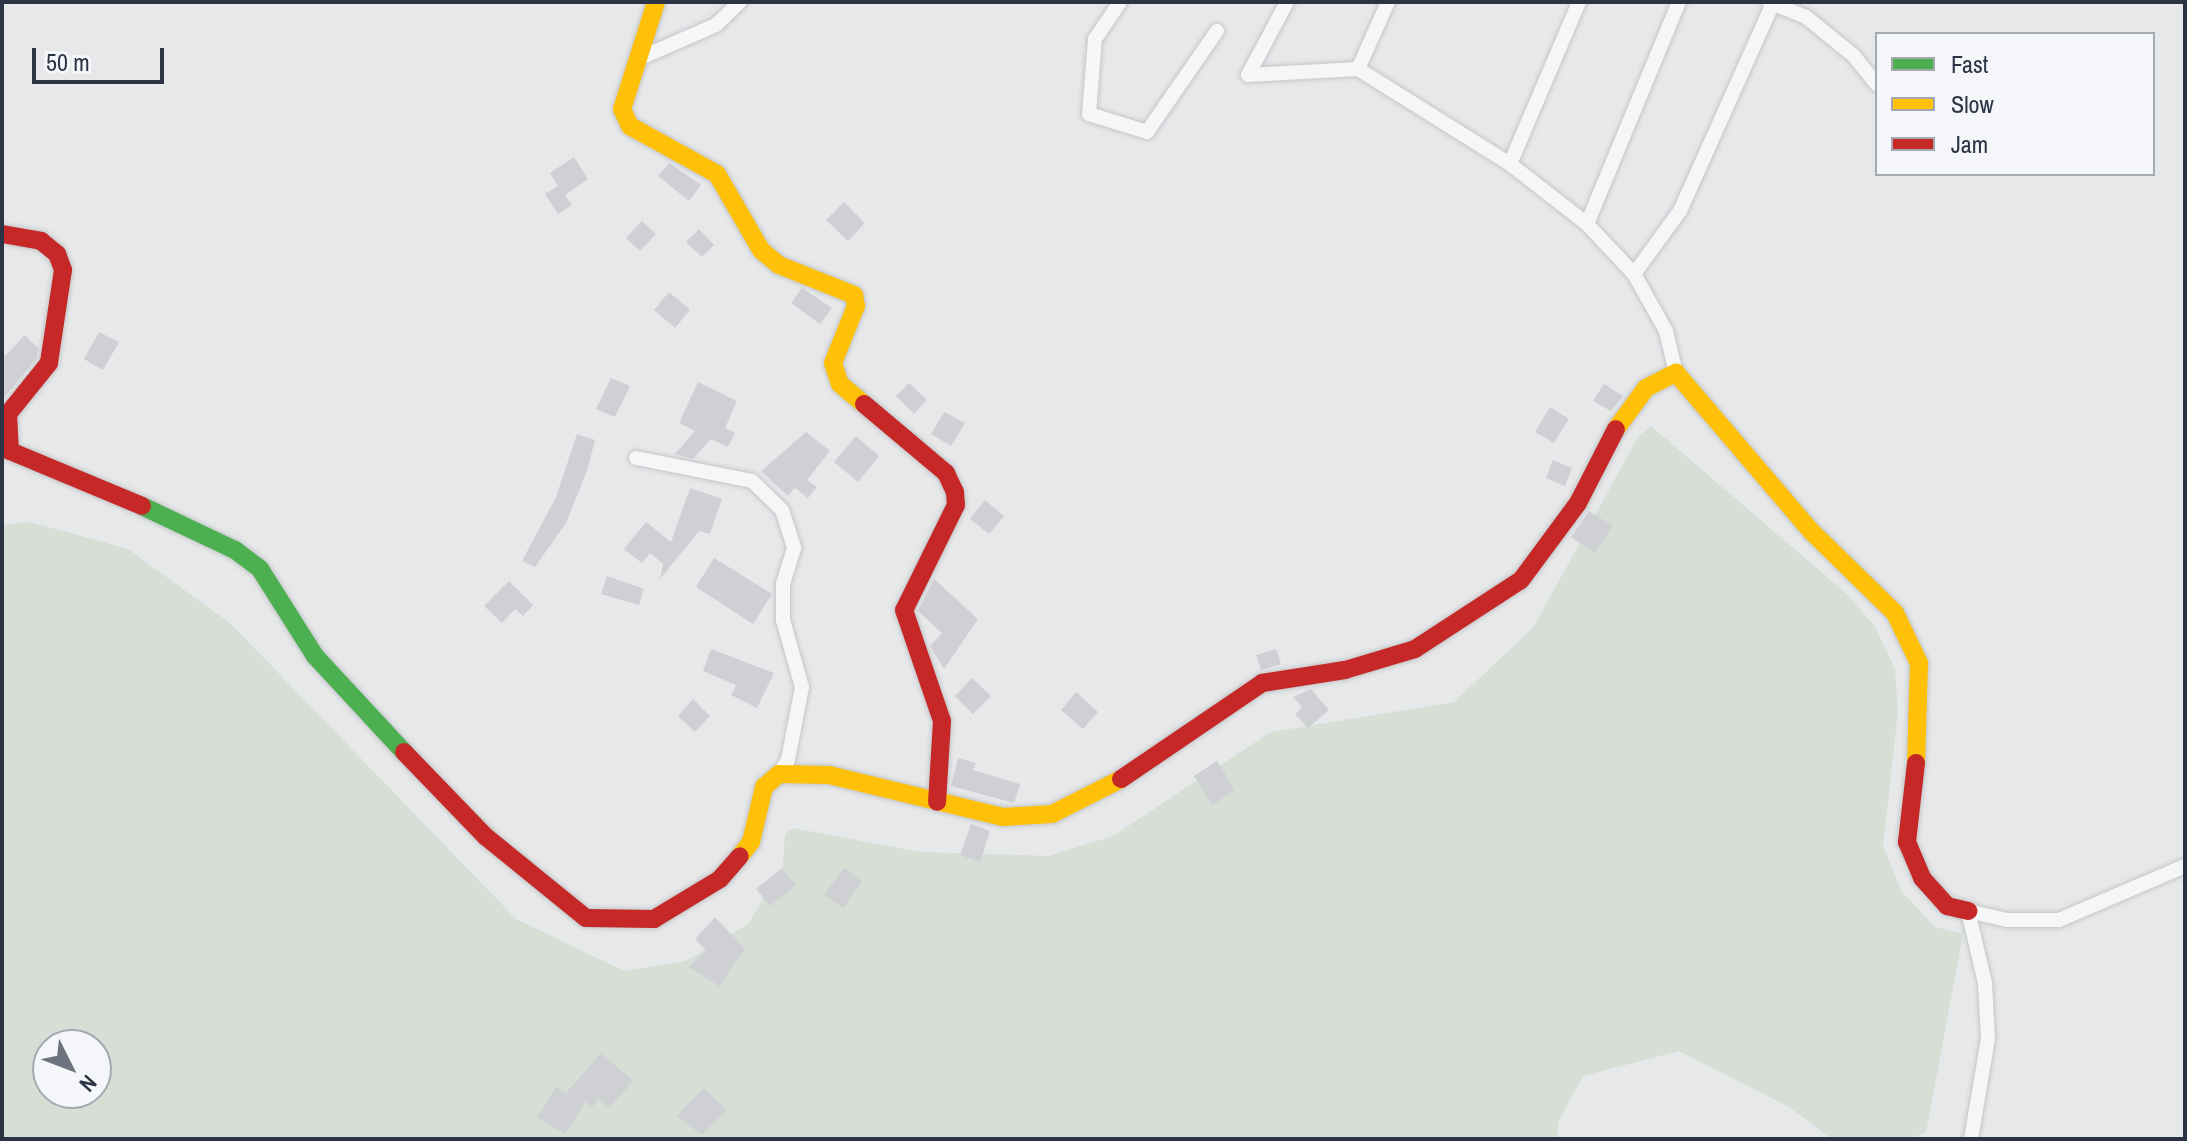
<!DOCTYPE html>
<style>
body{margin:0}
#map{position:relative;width:2187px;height:1141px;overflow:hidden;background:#e6e8ea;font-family:"Archivo Narrow",sans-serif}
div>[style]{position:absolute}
.green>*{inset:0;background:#d6ded6}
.building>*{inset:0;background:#ced0d3}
.roads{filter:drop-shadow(0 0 2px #c4c6c8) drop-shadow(0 0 2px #c4c6c8)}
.street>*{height:14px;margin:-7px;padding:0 7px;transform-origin:7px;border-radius:7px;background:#f5f6f7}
.fast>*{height:18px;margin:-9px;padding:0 9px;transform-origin:9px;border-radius:9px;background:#4caf50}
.slow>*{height:18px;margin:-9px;padding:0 9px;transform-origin:9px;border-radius:9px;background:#ffc107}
.jam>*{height:18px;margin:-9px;padding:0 9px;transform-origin:9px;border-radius:9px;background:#c62828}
span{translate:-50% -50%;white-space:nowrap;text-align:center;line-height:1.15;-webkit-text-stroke:8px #f4f6f9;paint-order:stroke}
.frame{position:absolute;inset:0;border:4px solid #2b3445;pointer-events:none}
.legend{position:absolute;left:1875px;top:32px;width:280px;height:144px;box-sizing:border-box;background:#f4f6f9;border:2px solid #a4a8b1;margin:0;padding:10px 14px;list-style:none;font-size:24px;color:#2b3445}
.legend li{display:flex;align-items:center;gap:16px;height:40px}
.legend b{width:40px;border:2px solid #a4a8b1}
.north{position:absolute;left:32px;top:1029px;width:80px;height:80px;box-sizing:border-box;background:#f4f6f9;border:2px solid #a4a8b1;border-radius:50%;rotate:132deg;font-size:22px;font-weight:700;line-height:32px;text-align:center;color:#2b3445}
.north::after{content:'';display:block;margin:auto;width:28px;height:36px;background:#6c737f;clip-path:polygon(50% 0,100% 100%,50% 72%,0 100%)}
.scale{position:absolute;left:32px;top:48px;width:132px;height:36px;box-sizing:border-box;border:4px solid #2b3445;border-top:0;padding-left:10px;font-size:24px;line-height:28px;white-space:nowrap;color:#2b3445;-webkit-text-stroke:6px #f4f6f9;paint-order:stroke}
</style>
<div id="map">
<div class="green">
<i style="clip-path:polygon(evenodd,1651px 426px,1848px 595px,1875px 627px,1895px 669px,1898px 712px,1883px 846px,1901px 891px,1935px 927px,1963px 934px,1926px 1133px,1907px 1139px,1832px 1139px,1789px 1107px,1679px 1051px,1583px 1076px,1558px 1122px,1557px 1139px,2px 1139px,2px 525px,30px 522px,128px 549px,231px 624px,516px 919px,624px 971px,686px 961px,748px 924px,783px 866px,785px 834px,793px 828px,920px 852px,1049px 856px,1113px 836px,1271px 732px,1454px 702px,1533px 628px,1638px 437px,1651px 426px,48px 1045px,96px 1045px,96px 1093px,48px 1093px,48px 1045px)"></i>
</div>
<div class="building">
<i style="clip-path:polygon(574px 157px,588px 179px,565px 195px,572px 205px,558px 214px,545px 194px,558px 186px,550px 173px)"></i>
<i style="clip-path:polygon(669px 163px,701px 185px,689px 201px,658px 176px)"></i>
<i style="clip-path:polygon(844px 202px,865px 223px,848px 241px,826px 220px)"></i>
<i style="clip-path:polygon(642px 221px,656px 234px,640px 251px,626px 238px)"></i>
<i style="clip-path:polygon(699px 229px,714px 245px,702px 257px,686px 242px)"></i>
<i style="clip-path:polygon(802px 288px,832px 308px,820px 324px,791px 303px)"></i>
<i style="clip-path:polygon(669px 292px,690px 310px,675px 328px,654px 310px)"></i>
<i style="clip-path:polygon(99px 332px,119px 342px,103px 370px,84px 359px)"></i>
<i style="clip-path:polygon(25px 335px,38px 348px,37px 358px,2px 400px,2px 359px)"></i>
<i style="clip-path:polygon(611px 378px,630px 386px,615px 417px,596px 409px)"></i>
<i style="clip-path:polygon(698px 382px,737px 401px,725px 428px,735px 433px,728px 447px,711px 439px,693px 459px,675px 454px,695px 431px,679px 423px)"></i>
<i style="clip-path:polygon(909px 383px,927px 400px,914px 414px,896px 396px)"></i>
<i style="clip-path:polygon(1604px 384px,1623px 396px,1611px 411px,1593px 401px)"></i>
<i style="clip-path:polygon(1550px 407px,1569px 419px,1554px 443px,1535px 432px)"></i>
<i style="clip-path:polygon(944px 412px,965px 423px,951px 446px,931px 434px)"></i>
<i style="clip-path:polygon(806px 432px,830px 451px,807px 480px,817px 487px,808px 498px,795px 488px,788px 496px,761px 471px)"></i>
<i style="clip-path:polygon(577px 434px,595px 440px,587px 471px,566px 523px,535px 567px,522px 561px,556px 497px)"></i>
<i style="clip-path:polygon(856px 436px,879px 456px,858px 482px,834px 462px)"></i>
<i style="clip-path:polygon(1553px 460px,1572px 468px,1565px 486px,1546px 478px)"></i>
<i style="clip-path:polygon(690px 488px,722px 499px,710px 534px,699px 531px,660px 579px,663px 564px,650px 553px,642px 563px,624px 549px,646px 522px,671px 542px)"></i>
<i style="clip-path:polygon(985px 500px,1004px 516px,989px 534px,970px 519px)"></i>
<i style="clip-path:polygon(1589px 511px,1613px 526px,1595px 553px,1571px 537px)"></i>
<i style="clip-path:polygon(714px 558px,772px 594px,753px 624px,696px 587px)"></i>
<i style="clip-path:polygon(607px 576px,644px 589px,639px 605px,601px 594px)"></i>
<i style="clip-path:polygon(934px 579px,978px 619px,944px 669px,930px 646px,942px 633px,918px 611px)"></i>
<i style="clip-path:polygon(509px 581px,533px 605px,523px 616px,515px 609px,502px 623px,484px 606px)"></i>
<i style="clip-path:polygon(711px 649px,774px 673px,757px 708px,731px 695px,736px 685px,703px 671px)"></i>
<i style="clip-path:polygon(1276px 649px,1281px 664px,1261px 670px,1256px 655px)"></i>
<i style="clip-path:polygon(972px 678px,991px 696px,973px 714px,955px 696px)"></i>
<i style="clip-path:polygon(1311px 689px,1329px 710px,1308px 728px,1295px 714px,1302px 707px,1293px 697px)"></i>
<i style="clip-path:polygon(1076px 692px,1098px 712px,1083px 729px,1061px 710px)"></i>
<i style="clip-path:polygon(693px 699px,710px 716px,695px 732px,678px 716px)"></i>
<i style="clip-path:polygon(958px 758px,976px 763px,973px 770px,1020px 784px,1014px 803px,951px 786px)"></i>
<i style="clip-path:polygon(1217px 761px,1235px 790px,1212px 805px,1194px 776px)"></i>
<i style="clip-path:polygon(971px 824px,990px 831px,980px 862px,960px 855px)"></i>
<i style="clip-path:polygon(782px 868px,796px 885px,770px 906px,756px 889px)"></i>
<i style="clip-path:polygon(844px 868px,862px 881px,843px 908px,824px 895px)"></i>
<i style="clip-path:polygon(715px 917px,745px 949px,719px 986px,689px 967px,706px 950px,695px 939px)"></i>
<i style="clip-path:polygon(601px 1053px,633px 1081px,609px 1108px,599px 1099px,592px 1107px,586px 1101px,565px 1134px,537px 1117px,556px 1087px,566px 1093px)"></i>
<i style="clip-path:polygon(704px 1088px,727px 1110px,702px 1135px,677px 1116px)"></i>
</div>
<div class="roads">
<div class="street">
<i style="left:1120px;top:2px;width:45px;rotate:124deg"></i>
<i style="left:1095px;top:39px;width:75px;rotate:94.6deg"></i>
<i style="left:1089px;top:114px;width:61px;rotate:17.2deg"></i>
<i style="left:1147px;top:132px;width:123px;rotate:-55.3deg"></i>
<i style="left:1769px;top:2px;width:40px;rotate:22deg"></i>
<i style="left:1806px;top:17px;width:60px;rotate:39deg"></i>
<i style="left:1853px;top:55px;width:38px;rotate:51deg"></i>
<i style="left:638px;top:59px;width:85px;rotate:-23.6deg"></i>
<i style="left:716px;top:25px;width:33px;rotate:-44deg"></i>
<i style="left:1358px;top:69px;width:73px;rotate:-65.9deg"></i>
<i style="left:1248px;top:75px;width:110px;rotate:-3.1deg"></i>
<i style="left:1358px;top:69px;width:179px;rotate:32deg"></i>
<i style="left:1510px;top:164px;width:98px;rotate:37.9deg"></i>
<i style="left:1587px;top:224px;width:69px;rotate:46.8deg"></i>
<i style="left:1634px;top:274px;width:65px;rotate:60.7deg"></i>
<i style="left:1666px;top:331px;width:43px;rotate:76.6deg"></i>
<i style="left:1248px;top:75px;width:83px;rotate:-61.9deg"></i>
<i style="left:1510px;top:164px;width:176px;rotate:-66.9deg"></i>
<i style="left:1587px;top:224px;width:240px;rotate:-67.5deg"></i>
<i style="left:1634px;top:274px;width:78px;rotate:-53.9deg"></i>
<i style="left:1680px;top:211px;width:226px;rotate:-65.9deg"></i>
<i style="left:636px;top:458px;width:118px;rotate:11.2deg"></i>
<i style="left:752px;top:481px;width:42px;rotate:44deg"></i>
<i style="left:782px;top:510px;width:40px;rotate:72deg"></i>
<i style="left:794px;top:548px;width:38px;rotate:107deg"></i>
<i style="left:783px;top:584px;width:36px;rotate:90deg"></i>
<i style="left:783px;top:620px;width:70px;rotate:74.2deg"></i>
<i style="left:802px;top:687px;width:74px;rotate:100.9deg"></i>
<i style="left:788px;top:760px;width:17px;rotate:123deg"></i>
<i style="left:1971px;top:1139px;width:102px;rotate:-80.4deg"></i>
<i style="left:1988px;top:1038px;width:55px;rotate:-93.1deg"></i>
<i style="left:1985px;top:983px;width:74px;rotate:-103.3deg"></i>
<i style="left:1968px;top:911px;width:39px;rotate:13deg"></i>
<i style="left:2006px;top:920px;width:53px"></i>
<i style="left:2059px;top:920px;width:137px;rotate:-23.2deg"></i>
</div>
<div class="fast">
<i style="left:142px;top:506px;width:103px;rotate:25.3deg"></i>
<i style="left:235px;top:550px;width:31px;rotate:37deg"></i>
<i style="left:260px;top:569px;width:103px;rotate:57.7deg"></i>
<i style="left:315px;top:656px;width:131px;rotate:47.2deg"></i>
</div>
<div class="slow">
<i style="left:656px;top:2px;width:112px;rotate:107.6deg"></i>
<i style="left:622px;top:109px;width:19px;rotate:65deg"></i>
<i style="left:630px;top:126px;width:99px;rotate:28.9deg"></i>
<i style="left:717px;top:174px;width:88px;rotate:59.9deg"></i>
<i style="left:761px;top:250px;width:23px;rotate:40deg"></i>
<i style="left:779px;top:265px;width:81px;rotate:21.8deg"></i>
<i style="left:854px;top:295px;width:11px;rotate:80deg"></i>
<i style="left:856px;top:306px;width:61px;rotate:112deg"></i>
<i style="left:833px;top:363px;width:22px;rotate:72deg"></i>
<i style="left:840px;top:384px;width:31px;rotate:40deg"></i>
<i style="left:1616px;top:429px;width:51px;rotate:-53.8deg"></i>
<i style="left:1646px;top:388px;width:34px;rotate:-27deg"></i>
<i style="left:1676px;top:373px;width:208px;rotate:49.5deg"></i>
<i style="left:1811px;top:531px;width:117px;rotate:44.3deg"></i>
<i style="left:1895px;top:613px;width:55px;rotate:64.4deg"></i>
<i style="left:1919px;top:663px;width:100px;rotate:91.7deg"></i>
<i style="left:740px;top:856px;width:18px;rotate:-52deg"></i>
<i style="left:751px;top:842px;width:57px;rotate:-76.7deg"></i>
<i style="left:764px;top:787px;width:20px;rotate:-41deg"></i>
<i style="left:779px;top:774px;width:50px;rotate:1.1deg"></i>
<i style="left:829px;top:775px;width:178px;rotate:13.6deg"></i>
<i style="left:1002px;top:817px;width:50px;rotate:-3.4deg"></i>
<i style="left:1052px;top:814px;width:77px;rotate:-26.9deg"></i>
</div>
<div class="jam">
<i style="left:2px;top:234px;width:40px;rotate:10deg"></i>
<i style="left:41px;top:241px;width:21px;rotate:39deg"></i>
<i style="left:57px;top:254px;width:17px;rotate:69deg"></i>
<i style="left:63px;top:270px;width:94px;rotate:98.6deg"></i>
<i style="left:49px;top:363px;width:65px;rotate:128.8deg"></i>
<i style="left:8px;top:414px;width:37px;rotate:87deg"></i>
<i style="left:10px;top:451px;width:143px;rotate:22.6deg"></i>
<i style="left:864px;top:404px;width:107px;rotate:40.1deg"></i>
<i style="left:946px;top:473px;width:21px;rotate:65deg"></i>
<i style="left:955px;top:492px;width:13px;rotate:86deg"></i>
<i style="left:956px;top:505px;width:117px;rotate:116.3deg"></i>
<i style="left:904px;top:610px;width:117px;rotate:71.1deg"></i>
<i style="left:942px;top:721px;width:81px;rotate:93.5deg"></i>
<i style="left:404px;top:752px;width:117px;rotate:46deg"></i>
<i style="left:485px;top:836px;width:130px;rotate:39.1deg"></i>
<i style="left:586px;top:918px;width:68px;rotate:0.8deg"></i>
<i style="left:654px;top:919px;width:77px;rotate:-31.2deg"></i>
<i style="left:720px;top:879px;width:30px;rotate:-49deg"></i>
<i style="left:1916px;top:763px;width:80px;rotate:96.5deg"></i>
<i style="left:1907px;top:842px;width:39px;rotate:67deg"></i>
<i style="left:1922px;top:878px;width:38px;rotate:48deg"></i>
<i style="left:1947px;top:906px;width:22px;rotate:13deg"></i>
<i style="left:1121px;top:779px;width:171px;rotate:-34.2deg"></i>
<i style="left:1262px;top:683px;width:84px;rotate:-8.9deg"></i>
<i style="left:1345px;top:670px;width:73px;rotate:-16.7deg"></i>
<i style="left:1415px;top:649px;width:126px;rotate:-33.1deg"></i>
<i style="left:1521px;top:580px;width:96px;rotate:-53.5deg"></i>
<i style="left:1578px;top:503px;width:83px;rotate:-62.8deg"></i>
</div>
</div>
<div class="frame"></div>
<ul class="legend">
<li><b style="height:10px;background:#4caf50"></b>Fast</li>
<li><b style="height:10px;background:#ffc107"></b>Slow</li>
<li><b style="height:10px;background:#c62828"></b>Jam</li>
</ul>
<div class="north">N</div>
<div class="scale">50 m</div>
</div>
